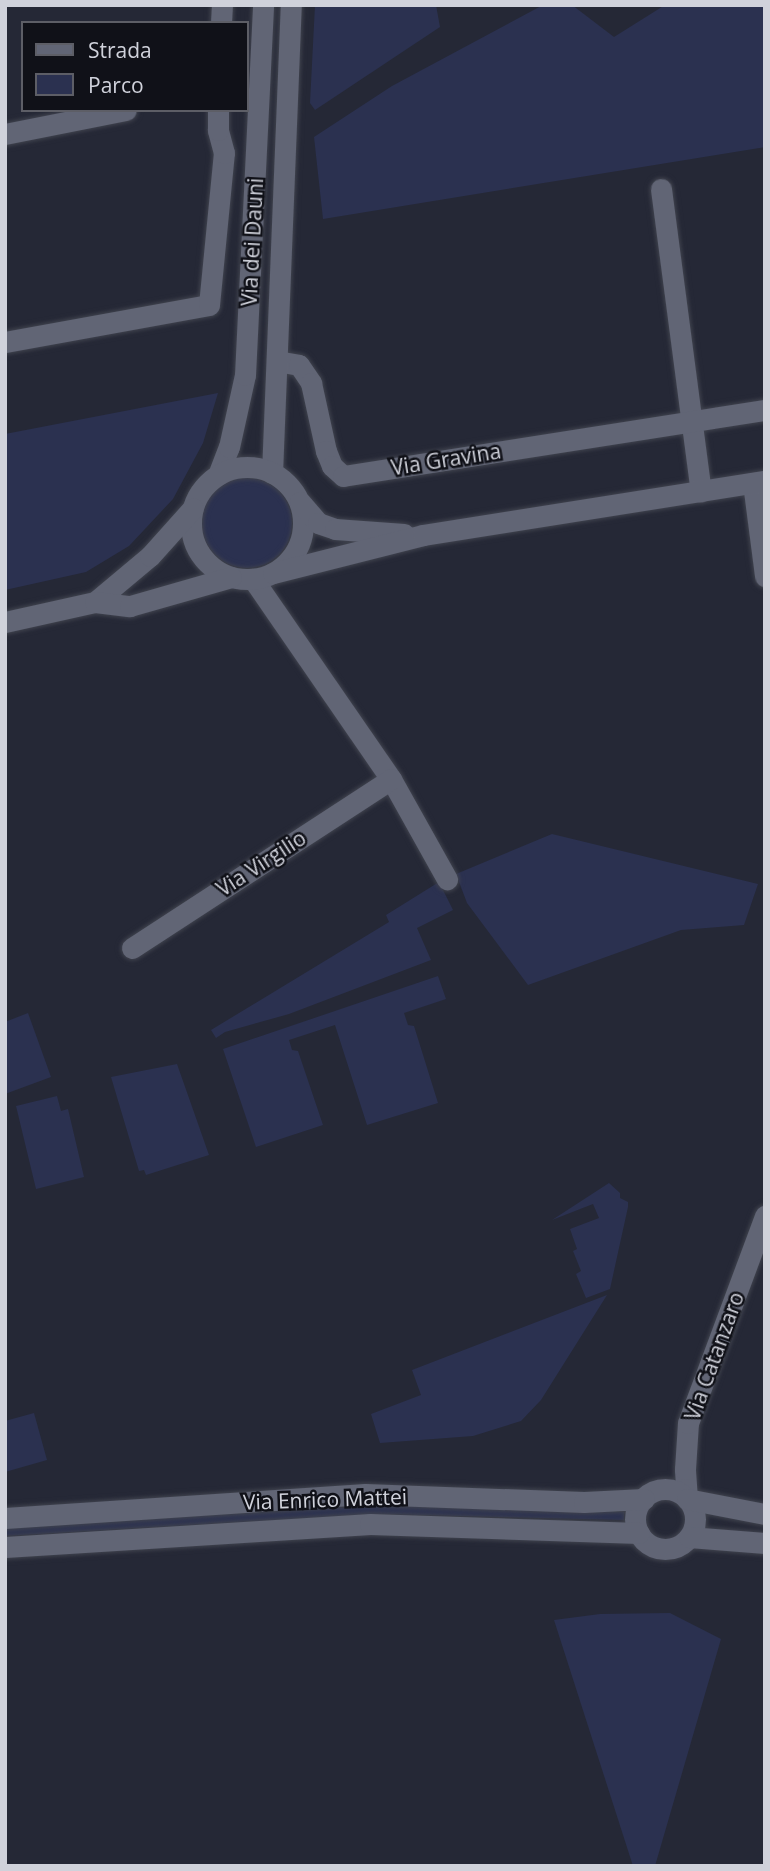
<!DOCTYPE html>
<style>
body{margin:0}
#map{position:relative;width:770px;height:1871px;overflow:hidden;background:#252836;font-family:"Open Sans",sans-serif}
div>[style]{position:absolute}
.green>*{inset:0;background:#2b3150}
.round{border-radius:50%}
.roads{filter:drop-shadow(0 0 2px #40434e) drop-shadow(0 0 2px #40434e)}
.minor>*{height:21px;margin:-10.5px;padding:0 10.5px;transform-origin:10.5px;border-radius:10.5px;background:#616575}
.tertiary>*{height:21px;margin:-10.5px;padding:0 10.5px;transform-origin:10.5px;border-radius:10.5px;background:#616575}
.tertiary>.ring{margin:-10.5px;padding:0;box-sizing:content-box;background:none;border:21px solid #616575;border-radius:50%}
.secondary>*{height:21px;margin:-10.5px;padding:0 10.5px;transform-origin:10.5px;border-radius:10.5px;background:#616575}
.secondary>.ring{margin:-10.5px;padding:0;box-sizing:content-box;background:none;border:21px solid #616575;border-radius:50%}
span{translate:-50% -50%;white-space:nowrap;text-align:center;line-height:1.15;-webkit-text-stroke:5px #101118;paint-order:stroke}
.street-label{font-size:21px;color:#d0d2db}
.frame{position:absolute;inset:0;border:7px solid #d0d2db;pointer-events:none}
.legend{position:absolute;left:21px;top:21px;width:228px;height:91px;box-sizing:border-box;background:#101118;border:2px solid #5d5e66;margin:0;padding:9px 12px;list-style:none;font-size:21px;color:#d0d2db}
.legend li{display:flex;align-items:center;gap:14px;height:35px}
.legend b{width:35px;border:2px solid #5d5e66}
</style>
<div id="map">
<div class="green">
<i style="clip-path:polygon(315px 5px,436px 5px,440px 27px,315px 110px,310px 103px)"></i>
<i style="clip-path:polygon(543px 5px,572px 5px,614px 37px,665px 5px,765px 5px,765px 147px,323px 219px,314px 137px,392px 86px)"></i>
<i style="clip-path:polygon(218px 393px,203px 443px,173px 499px,129px 546px,86px 572px,5px 590px,5px 434px)"></i>
<i class="round" style="left:202px;top:478px;width:90px;height:90px"></i>
<i style="clip-path:polygon(552px 834px,758px 884px,744px 925px,681px 930px,528px 985px,467px 903px,456px 874px)"></i>
<i style="clip-path:polygon(439px 882px,453px 910px,417px 928px,431px 960px,289px 1014px,225px 1032px,216px 1038px,211px 1030px,389px 922px,386px 915px)"></i>
<i style="clip-path:polygon(438px 976px,446px 999px,404px 1013px,408px 1025px,414px 1026px,438px 1103px,367px 1125px,335px 1025px,289px 1040px,292px 1050px,298px 1051px,323px 1125px,256px 1147px,223px 1049px)"></i>
<i style="clip-path:polygon(28px 1013px,51px 1077px,5px 1094px,5px 1022px)"></i>
<i style="clip-path:polygon(177px 1064px,209px 1155px,146px 1175px,144px 1170px,139px 1171px,111px 1077px)"></i>
<i style="clip-path:polygon(57px 1096px,61px 1111px,68px 1109px,84px 1177px,36px 1189px,16px 1106px)"></i>
<i style="clip-path:polygon(609px 1183px,620px 1193px,620px 1198px,628px 1202px,628px 1207px,610px 1289px,586px 1298px,576px 1274px,581px 1271px,573px 1251px,577px 1249px,570px 1229px,599px 1218px,593px 1204px,552px 1220px)"></i>
<i style="clip-path:polygon(607px 1295px,541px 1400px,521px 1421px,473px 1436px,380px 1443px,371px 1414px,421px 1395px,412px 1370px)"></i>
<i style="clip-path:polygon(34px 1413px,47px 1460px,5px 1472px,5px 1421px)"></i>
<i style="clip-path:polygon(390px 1505px,624px 1512px,624px 1520px,375px 1514px,5px 1536px,5px 1527px)"></i>
<i style="clip-path:polygon(670px 1613px,721px 1639px,655px 1866px,633px 1866px,554px 1620px,600px 1614px)"></i>
</div>
<div class="roads">
<div class="minor">
<i style="left:221px;top:23px;width:18px;rotate:-87deg"></i>
<i style="left:5px;top:134px;width:123px;rotate:-11.2deg"></i>
<i style="left:661px;top:189px;width:305px;rotate:82.5deg"></i>
<i style="left:5px;top:342px;width:207px;rotate:-10.3deg"></i>
<i style="left:209px;top:305px;width:153px;rotate:-84.4deg"></i>
<i style="left:224px;top:153px;width:24px;rotate:-105deg"></i>
<i style="left:218px;top:130px;width:20px;rotate:-90deg"></i>
<i style="left:277px;top:361px;width:22px;rotate:10deg"></i>
<i style="left:299px;top:365px;width:22px;rotate:56deg"></i>
<i style="left:311px;top:383px;width:70px;rotate:77.6deg"></i>
<i style="left:326px;top:451px;width:16px;rotate:68deg"></i>
<i style="left:332px;top:466px;width:15px;rotate:42deg"></i>
<i style="left:343px;top:476px;width:427px;rotate:-8.9deg"></i>
<i style="left:272px;top:473px;width:468px;rotate:-87.7deg"></i>
<i style="left:218px;top:475px;width:30px;rotate:-69deg"></i>
<i style="left:229px;top:447px;width:74px;rotate:-77.5deg"></i>
<i style="left:245px;top:375px;width:370px;rotate:-87.2deg"></i>
<i style="left:753px;top:483px;width:94px;rotate:82.6deg"></i>
<i style="left:253px;top:579px;width:243px;rotate:55.4deg"></i>
<i style="left:391px;top:779px;width:115px;rotate:60.8deg"></i>
<i style="left:132px;top:948px;width:309px;rotate:-33.1deg"></i>
<i style="left:687px;top:1499px;width:30px;rotate:-94deg"></i>
<i style="left:685px;top:1469px;width:46px;rotate:-86.3deg"></i>
<i style="left:688px;top:1423px;width:221px;rotate:-69.6deg"></i>
</div>
<div class="tertiary">
<i class="ring" style="left:635px;top:1489px;width:39px;height:39px"></i>
<i style="left:687px;top:1499px;width:79px;rotate:10.9deg"></i>
<i style="left:5px;top:1518px;width:361px;rotate:-3.8deg"></i>
<i style="left:365px;top:1494px;width:219px;rotate:2.1deg"></i>
<i style="left:584px;top:1502px;width:60px;rotate:-2.9deg"></i>
<i style="left:689px;top:1537px;width:76px;rotate:4.5deg"></i>
<i style="left:5px;top:1547px;width:366px;rotate:-3.6deg"></i>
<i style="left:370px;top:1524px;width:269px;rotate:1.9deg"></i>
</div>
<div class="secondary">
<i class="ring" style="left:191px;top:467px;width:91px;height:91px"></i>
<i style="left:300px;top:502px;width:28px;rotate:49deg"></i>
<i style="left:318px;top:523px;width:18px;rotate:19deg"></i>
<i style="left:335px;top:529px;width:69px;rotate:4.1deg"></i>
<i style="left:273px;top:573px;width:155px;rotate:-14.2deg"></i>
<i style="left:423px;top:535px;width:346px;rotate:-9deg"></i>
<i style="left:95px;top:602px;width:72px;rotate:-39.9deg"></i>
<i style="left:150px;top:556px;width:64px;rotate:-48.1deg"></i>
<i style="left:5px;top:622px;width:92px;rotate:-12.5deg"></i>
<i style="left:95px;top:602px;width:35px;rotate:7deg"></i>
<i style="left:130px;top:606px;width:105px;rotate:-16deg"></i>
</div>
</div>
<div class="street-label">
<span style="left:252px;top:242px;rotate:-87deg">Via dei Dauni</span>
<span style="left:446px;top:459px;rotate:-9deg">Via Gravina</span>
<span style="left:261px;top:863px;rotate:-33deg">Via Virgilio</span>
<span style="left:714px;top:1356px;rotate:-70deg">Via Catanzaro</span>
<span style="left:325px;top:1499px;rotate:-2deg">Via Enrico Mattei</span>
</div>
<div class="frame"></div>
<ul class="legend">
<li><b style="height:9px;background:#616575"></b>Strada</li>
<li><b style="height:19px;background:#2b3150"></b>Parco</li>
</ul>
</div>
